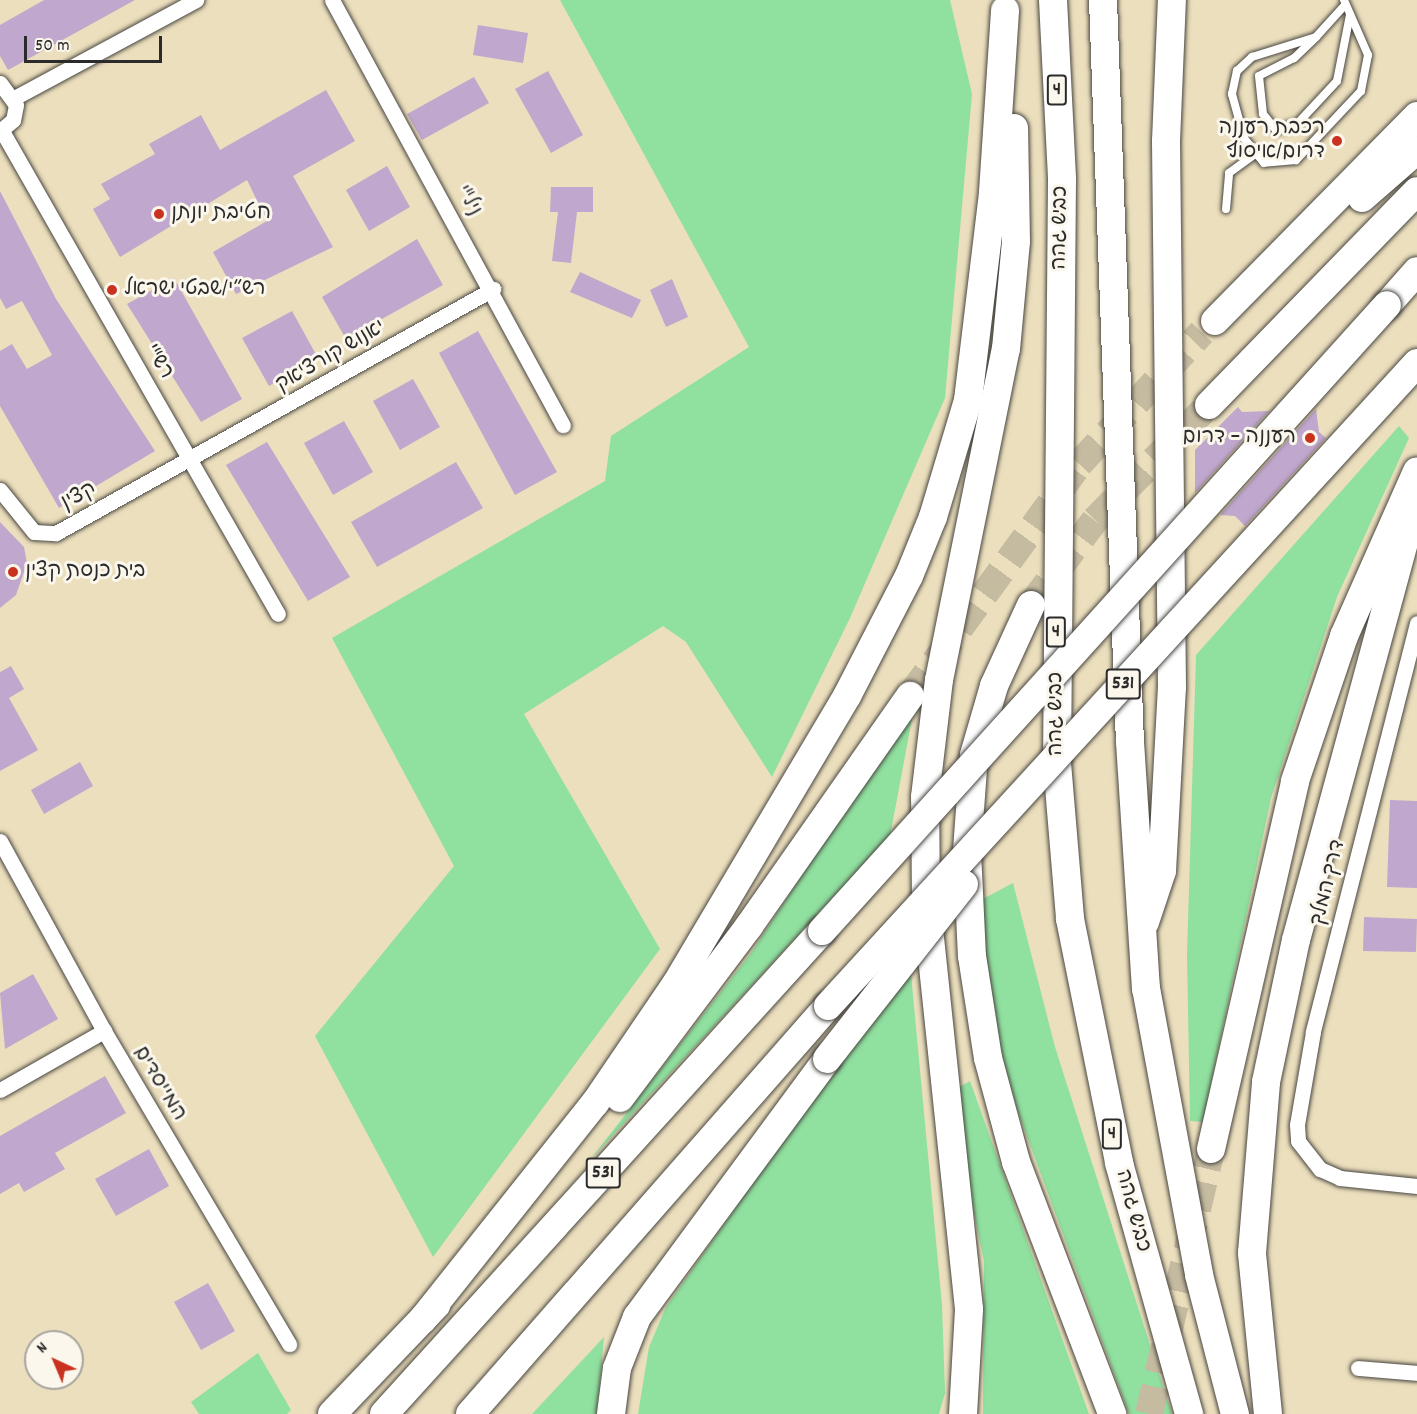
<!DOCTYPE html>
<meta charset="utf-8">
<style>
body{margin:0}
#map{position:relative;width:1417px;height:1414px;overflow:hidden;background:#ecdfbd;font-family:Dekko,"Playpen Sans Hebrew",sans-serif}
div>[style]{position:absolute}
.green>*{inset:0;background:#90e09f}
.building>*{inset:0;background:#c0a7cd}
.highway-tunnel>*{height:28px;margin-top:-14px;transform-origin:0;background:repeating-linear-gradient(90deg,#c5bba0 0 28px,transparent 0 42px)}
.roads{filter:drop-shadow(0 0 2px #484641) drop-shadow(0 0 2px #484641)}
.lane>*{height:8px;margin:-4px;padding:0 4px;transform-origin:4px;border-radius:4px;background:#fff}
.street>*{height:15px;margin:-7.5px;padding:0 7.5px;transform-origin:7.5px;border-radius:7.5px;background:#fff}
.highway>*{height:28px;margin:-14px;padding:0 14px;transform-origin:14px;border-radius:14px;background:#fff}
.bridges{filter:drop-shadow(0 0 2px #484641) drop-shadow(0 0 2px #484641)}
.highway-bridge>*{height:28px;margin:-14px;padding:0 14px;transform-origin:14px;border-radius:14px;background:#fff}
.dots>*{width:16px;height:16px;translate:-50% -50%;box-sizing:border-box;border:3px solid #fbf7ec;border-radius:50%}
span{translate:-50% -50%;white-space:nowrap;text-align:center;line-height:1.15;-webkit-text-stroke:6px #fbf7ec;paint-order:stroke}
.shield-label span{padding:2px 4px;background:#fbf7ec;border:2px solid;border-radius:4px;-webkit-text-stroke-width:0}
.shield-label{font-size:20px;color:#2b2b2b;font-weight:700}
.poi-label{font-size:21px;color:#2b2b2b}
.right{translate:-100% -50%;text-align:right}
.left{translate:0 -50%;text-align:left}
.street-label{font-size:21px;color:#2b2b2b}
.north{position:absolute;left:24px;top:1330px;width:60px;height:60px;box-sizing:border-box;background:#fbf7ec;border:2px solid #a8a59f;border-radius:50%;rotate:316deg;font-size:16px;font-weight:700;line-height:24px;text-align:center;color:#2b2b2b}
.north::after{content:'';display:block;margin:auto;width:21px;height:27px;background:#c8321e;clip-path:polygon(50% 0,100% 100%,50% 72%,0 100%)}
.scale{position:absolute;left:24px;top:36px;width:138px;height:27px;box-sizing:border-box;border:3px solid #2b2b2b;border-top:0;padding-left:8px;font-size:18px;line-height:21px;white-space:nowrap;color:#2b2b2b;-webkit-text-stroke:4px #fbf7ec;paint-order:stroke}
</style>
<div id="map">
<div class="green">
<i style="clip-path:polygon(560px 0,950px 0,972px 94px,945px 398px,850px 618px,772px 777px,686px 642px,663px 626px,524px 714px,660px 949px,433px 1257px,315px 1036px,454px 866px,332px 638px,605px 481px,611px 436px,749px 347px)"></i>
<i style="clip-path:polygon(1399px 426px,1409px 438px,1337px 597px,1271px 798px,1203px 1122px,1190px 1121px,1187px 955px,1196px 655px)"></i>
<i style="clip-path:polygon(915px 703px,890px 836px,590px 1160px,751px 953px)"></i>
<i style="clip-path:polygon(1013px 883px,1055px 1047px,1172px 1414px,1129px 1414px,1017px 1109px,993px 1023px,979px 901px)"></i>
<i style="clip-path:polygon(911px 974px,942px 1305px,945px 1393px,939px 1414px,638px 1414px,649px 1347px,666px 1307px,802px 1113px)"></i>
<i style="clip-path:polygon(970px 1081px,1089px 1414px,983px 1414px,984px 1261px,949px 1093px)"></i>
<i style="clip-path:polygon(604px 1337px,597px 1414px,532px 1414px)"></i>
<i style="clip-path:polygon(258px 1353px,291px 1410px,287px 1414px,199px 1414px,191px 1402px)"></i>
</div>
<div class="building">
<i style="clip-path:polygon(44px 0,135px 0,8px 70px,0 56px,0 25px)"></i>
<i style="clip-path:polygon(478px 25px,528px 33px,523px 63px,473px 55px)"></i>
<i style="clip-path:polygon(548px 71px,583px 135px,551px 153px,515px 89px)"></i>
<i style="clip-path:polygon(474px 77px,489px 103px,422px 140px,407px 114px)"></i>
<i style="clip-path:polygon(326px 90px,355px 141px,293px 176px,333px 247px,236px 294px,213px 252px,267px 221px,247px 180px,120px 257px,93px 209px,110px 199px,101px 184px,155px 154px,149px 144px,201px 115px,220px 150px)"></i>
<i style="clip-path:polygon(387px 166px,410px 207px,369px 231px,346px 190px)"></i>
<i style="clip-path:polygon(551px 187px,593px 187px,593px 212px,577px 212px,571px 263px,552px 261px,558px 212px,550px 212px)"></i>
<i style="clip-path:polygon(0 191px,56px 299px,155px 451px,59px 508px,0 406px,0 351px,12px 344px,27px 369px,52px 355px,22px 301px,6px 309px,0 298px)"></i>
<i style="clip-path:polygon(417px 239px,443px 285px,346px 339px,322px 297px)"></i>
<i style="clip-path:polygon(580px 272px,641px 300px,632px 318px,570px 292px)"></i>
<i style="clip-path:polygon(174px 278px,242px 399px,201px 422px,127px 304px)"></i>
<i style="clip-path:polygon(672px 279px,688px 317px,666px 327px,650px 290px)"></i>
<i style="clip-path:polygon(292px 311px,318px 358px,269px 386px,242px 338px)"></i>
<i style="clip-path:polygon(478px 331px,557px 472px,515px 495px,439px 353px)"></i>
<i style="clip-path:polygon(413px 379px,440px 427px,400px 450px,373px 401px)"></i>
<i style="clip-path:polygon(1238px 407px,1242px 412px,1269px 411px,1195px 493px,1195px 450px)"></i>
<i style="clip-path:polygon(1316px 409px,1319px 432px,1326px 438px,1245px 526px,1235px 516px,1220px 515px)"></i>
<i style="clip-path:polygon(344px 421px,373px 472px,333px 495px,304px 443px)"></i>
<i style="clip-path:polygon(267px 442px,350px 577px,308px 601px,226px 465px)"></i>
<i style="clip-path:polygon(456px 462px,483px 508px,377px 567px,351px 522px)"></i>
<i style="clip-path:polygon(0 522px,24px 547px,27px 563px,16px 595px,0 608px)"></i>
<i style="clip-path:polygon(11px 666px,24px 689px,9px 698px,38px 750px,0 771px,0 672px)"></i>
<i style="clip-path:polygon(80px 762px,93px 786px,44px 814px,31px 790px)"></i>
<i style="clip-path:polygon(1390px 800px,1417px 801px,1417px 888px,1387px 887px)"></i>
<i style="clip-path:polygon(1364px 917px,1417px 919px,1416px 952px,1363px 951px)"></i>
<i style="clip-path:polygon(33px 974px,58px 1019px,5px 1049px,0 993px)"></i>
<i style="clip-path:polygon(105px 1076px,126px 1113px,55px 1153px,65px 1169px,24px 1192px,19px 1183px,0 1194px,0 1136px)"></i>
<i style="clip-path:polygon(149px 1149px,169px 1186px,116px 1216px,95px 1179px)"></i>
<i style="clip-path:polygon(208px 1283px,235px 1331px,201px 1350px,174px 1302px)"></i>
</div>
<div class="highway-tunnel">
<i style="left:1031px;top:605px;width:106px;rotate:-53deg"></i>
<i style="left:1095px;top:520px;width:162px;rotate:-45.3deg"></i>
<i style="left:910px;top:696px;width:287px;rotate:-53.9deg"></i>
<i style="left:1079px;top:464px;width:180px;rotate:-47deg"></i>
<i style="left:1149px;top:1414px;width:272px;rotate:-76.8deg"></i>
</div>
<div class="roads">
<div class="lane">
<i style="left:1344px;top:0;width:60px;rotate:66.4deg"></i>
<i style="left:1368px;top:55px;width:37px;rotate:101deg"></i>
<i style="left:1361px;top:91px;width:95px;rotate:133.3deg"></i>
<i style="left:1296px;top:160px;width:32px;rotate:175deg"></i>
<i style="left:1264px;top:163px;width:32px;rotate:-129deg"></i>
<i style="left:1244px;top:138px;width:46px;rotate:-105.3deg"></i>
<i style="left:1232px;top:94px;width:24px;rotate:-78deg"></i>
<i style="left:1237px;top:71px;width:21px;rotate:-43deg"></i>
<i style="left:1252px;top:57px;width:67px;rotate:-17.4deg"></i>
<i style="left:1316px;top:37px;width:43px;rotate:-47.8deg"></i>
<i style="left:1315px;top:38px;width:29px;rotate:136deg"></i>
<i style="left:1294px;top:58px;width:39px;rotate:153deg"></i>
<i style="left:1259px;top:76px;width:38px;rotate:84deg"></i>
<i style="left:1263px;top:114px;width:21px;rotate:51deg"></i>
<i style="left:1276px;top:130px;width:23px;rotate:-18deg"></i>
<i style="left:1298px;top:123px;width:57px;rotate:-47.1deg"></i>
<i style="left:1337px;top:81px;width:67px;rotate:-78.9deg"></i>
<i style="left:1226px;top:209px;width:36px;rotate:-85deg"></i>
<i style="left:1229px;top:173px;width:31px;rotate:-36deg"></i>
</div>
<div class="street">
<i style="left:332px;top:0;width:484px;rotate:61.5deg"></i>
<i style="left:0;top:83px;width:27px;rotate:54deg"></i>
<i style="left:16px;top:105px;width:15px;rotate:101deg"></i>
<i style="left:13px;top:120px;width:17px;rotate:140deg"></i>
<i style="left:14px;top:98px;width:207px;rotate:-28.3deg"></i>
<i style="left:2px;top:131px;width:556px;rotate:60.26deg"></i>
<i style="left:0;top:490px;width:54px;rotate:51deg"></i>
<i style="left:34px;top:532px;width:22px;rotate:3deg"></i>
<i style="left:56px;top:533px;width:501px;rotate:-29.18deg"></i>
<i style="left:1417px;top:623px;width:422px;rotate:104.3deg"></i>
<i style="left:1313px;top:1032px;width:94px;rotate:99.8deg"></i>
<i style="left:1297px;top:1125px;width:16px;rotate:86deg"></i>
<i style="left:1298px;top:1141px;width:36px;rotate:52deg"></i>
<i style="left:1320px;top:1169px;width:22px;rotate:24deg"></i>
<i style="left:1340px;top:1178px;width:77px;rotate:5.9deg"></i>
<i style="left:0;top:841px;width:217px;rotate:61.3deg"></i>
<i style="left:104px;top:1031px;width:364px;rotate:59.4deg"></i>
<i style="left:0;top:1090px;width:120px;rotate:-29.6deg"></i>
<i style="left:1358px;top:1368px;width:59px;rotate:4.8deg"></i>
</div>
<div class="highway">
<i style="left:1053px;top:0;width:180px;rotate:87.1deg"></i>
<i style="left:1062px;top:180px;width:583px;rotate:90.49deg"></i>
<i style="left:1057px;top:763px;width:157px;rotate:85.2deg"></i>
<i style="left:1070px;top:919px;width:249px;rotate:78.6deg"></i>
<i style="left:1119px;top:1163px;width:261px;rotate:74.4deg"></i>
<i style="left:1103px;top:0;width:742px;rotate:87.92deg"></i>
<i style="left:1130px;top:742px;width:247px;rotate:86.3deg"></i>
<i style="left:1146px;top:988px;width:292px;rotate:79.5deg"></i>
<i style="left:1199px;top:1275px;width:144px;rotate:75.5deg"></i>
<i style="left:1362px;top:198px;width:73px;rotate:-41.1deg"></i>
<i style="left:1387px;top:305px;width:45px;rotate:-48.6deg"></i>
<i style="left:1215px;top:321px;width:288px;rotate:-45.4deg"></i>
<i style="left:1209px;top:405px;width:298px;rotate:-45.8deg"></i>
<i style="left:1031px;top:605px;width:89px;rotate:114.6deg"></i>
<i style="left:994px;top:686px;width:72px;rotate:106.2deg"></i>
<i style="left:974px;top:755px;width:96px;rotate:94.2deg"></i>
<i style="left:967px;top:851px;width:105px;rotate:87.3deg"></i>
<i style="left:972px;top:956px;width:103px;rotate:81.1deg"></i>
<i style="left:988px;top:1058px;width:108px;rotate:74.9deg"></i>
<i style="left:1016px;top:1162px;width:270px;rotate:69.1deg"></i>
<i style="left:1145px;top:922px;width:54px;rotate:-71.6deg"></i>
<i style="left:1162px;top:871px;width:184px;rotate:-86.9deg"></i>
<i style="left:1172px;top:687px;width:546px;rotate:-90.63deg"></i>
<i style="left:1166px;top:141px;width:141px;rotate:-87.6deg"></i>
<i style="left:620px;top:1098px;width:215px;rotate:-53.1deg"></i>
<i style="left:749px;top:926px;width:281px;rotate:-55deg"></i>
<i style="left:1211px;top:1149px;width:377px;rotate:-77.1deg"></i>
<i style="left:1295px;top:781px;width:153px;rotate:-71.3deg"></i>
<i style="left:1344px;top:636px;width:180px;rotate:-66.1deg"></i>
<i style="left:423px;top:1319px;width:276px;rotate:-51.5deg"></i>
<i style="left:595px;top:1103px;width:144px;rotate:-55.8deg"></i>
<i style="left:676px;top:984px;width:335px;rotate:-59.3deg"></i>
<i style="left:847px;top:696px;width:135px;rotate:-62.7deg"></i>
<i style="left:909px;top:576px;width:64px;rotate:-67.9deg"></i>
<i style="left:933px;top:517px;width:122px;rotate:-73.3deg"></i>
<i style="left:968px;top:400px;width:209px;rotate:-83.1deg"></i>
<i style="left:993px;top:192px;width:182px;rotate:-86.2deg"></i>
<i style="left:332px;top:1414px;width:151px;rotate:-46.3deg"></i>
<i style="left:384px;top:1414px;width:652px;rotate:-47.8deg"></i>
<i style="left:470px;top:1414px;width:543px;rotate:-48.73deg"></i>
<i style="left:611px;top:1414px;width:46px;rotate:-82.6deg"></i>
<i style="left:617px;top:1368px;width:55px;rotate:-68.6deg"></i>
<i style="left:637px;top:1317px;width:320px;rotate:-53.6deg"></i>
<i style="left:963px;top:1414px;width:105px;rotate:-86.7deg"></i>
<i style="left:969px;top:1309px;width:409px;rotate:-96deg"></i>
<i style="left:926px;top:902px;width:105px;rotate:-90.5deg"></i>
<i style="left:925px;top:797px;width:118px;rotate:-83.2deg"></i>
<i style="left:939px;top:680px;width:338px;rotate:-78.6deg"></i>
<i style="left:1006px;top:349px;width:108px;rotate:-84.7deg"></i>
<i style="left:1016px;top:241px;width:113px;rotate:-91deg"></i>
<i style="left:1268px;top:1414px;width:162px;rotate:-95.7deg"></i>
<i style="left:1252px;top:1253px;width:172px;rotate:-85.3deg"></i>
<i style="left:1266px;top:1082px;width:145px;rotate:-78.1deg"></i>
<i style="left:1296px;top:940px;width:462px;rotate:-74.8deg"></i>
</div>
</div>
<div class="bridges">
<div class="highway-bridge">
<i style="left:822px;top:931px;width:843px;rotate:-47.93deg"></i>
<i style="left:828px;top:1006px;width:872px;rotate:-47.51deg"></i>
<i style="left:827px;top:1059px;width:222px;rotate:-51.9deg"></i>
</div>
</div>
<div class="dots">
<i style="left:1337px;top:141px;background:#c8321e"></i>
<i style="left:159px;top:214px;background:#c8321e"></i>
<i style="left:112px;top:290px;background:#c8321e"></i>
<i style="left:1310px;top:438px;background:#c8321e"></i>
<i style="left:13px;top:572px;background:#c8321e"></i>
</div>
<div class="shield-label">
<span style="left:1057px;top:90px">4</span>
<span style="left:1056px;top:632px">4</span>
<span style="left:1123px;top:684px">531</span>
<span style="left:1112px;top:1134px">4</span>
<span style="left:603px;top:1173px">531</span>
</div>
<div class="poi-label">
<span class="right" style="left:1325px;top:141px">רכבת רעננה<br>דרום/איסוף</span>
<span class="left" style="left:171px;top:214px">חטיבת יונתן</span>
<span class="left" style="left:124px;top:290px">רש״י/שבטי ישראל</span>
<span class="right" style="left:1296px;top:438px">רעננה – דרום</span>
<span class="left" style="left:25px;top:572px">בית כנסת קצין</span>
</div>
<div class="street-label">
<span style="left:468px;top:201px;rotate:61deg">ניל"י</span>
<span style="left:1061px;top:228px;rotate:-89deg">כביש גהה</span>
<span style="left:331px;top:357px;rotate:-30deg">יאנוש קורצ'אק</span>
<span style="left:158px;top:362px;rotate:60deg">רש"י</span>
<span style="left:79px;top:497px;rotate:-28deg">קצין</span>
<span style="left:1057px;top:714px;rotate:-90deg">כביש גהה</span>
<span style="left:1329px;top:883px;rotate:-76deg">דרך המלך</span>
<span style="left:159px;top:1084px;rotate:59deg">המייסדים</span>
<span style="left:1132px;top:1211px;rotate:75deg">כביש גהה</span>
</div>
<div class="north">N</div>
<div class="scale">50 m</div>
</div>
